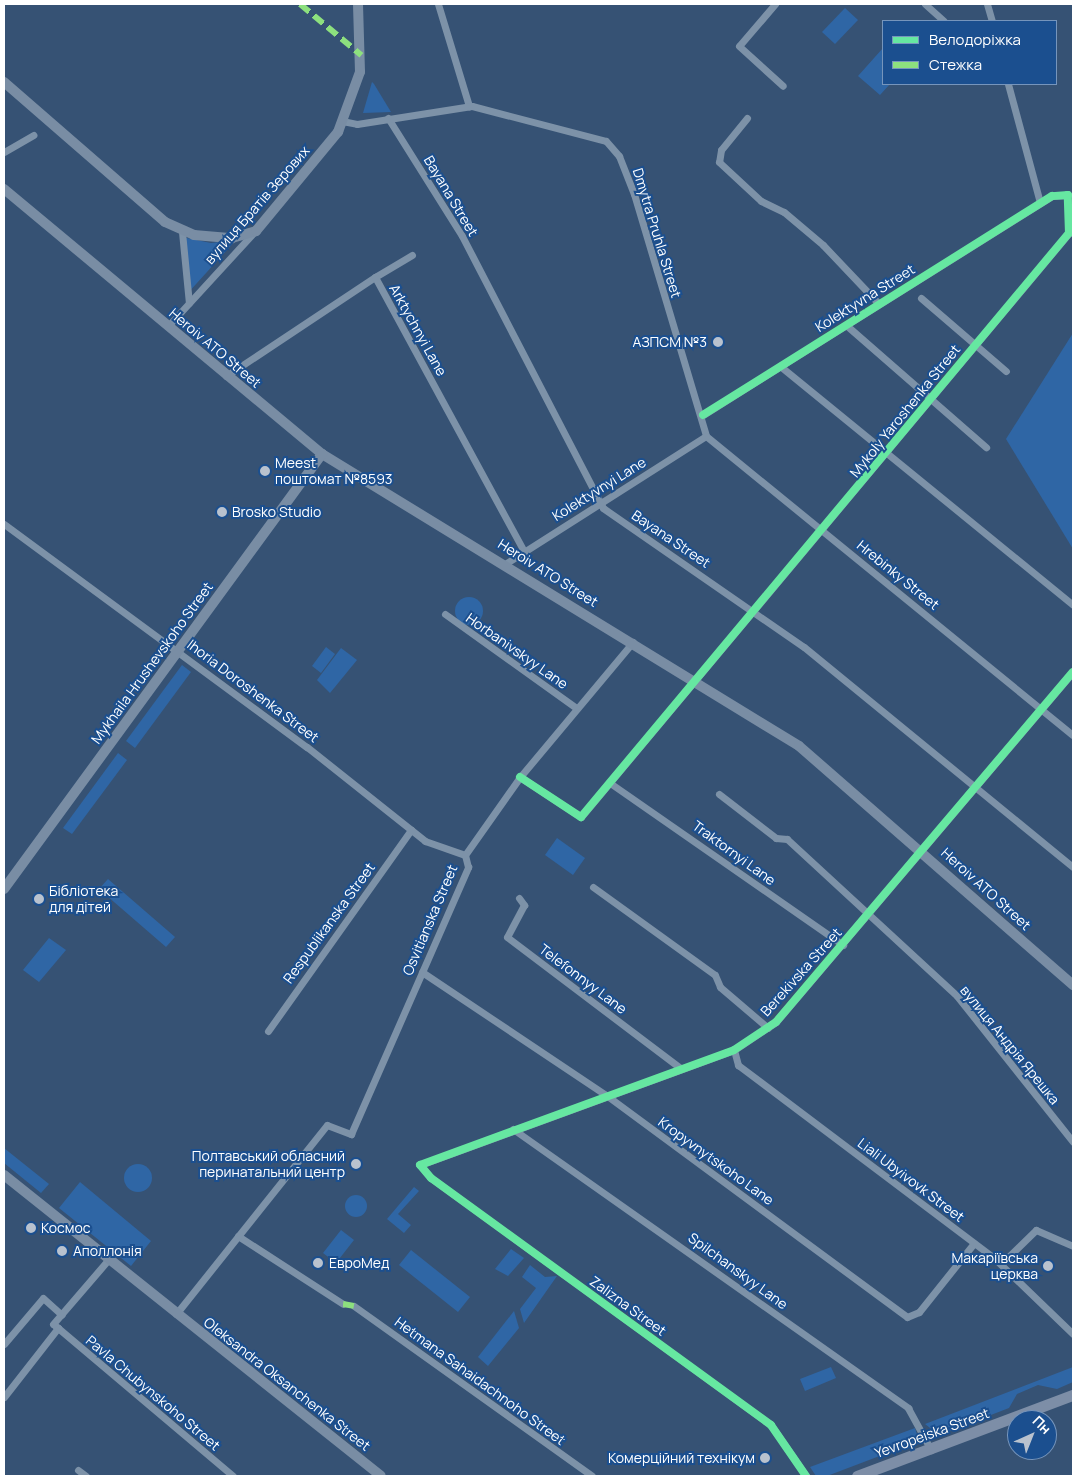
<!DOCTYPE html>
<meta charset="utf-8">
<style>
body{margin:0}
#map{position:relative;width:1077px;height:1480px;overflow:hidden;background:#365274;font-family:Manrope,sans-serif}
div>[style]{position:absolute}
.green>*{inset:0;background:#2f66a5}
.round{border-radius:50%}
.street>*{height:7px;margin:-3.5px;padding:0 3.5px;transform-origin:3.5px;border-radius:3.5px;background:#7d92a8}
.secondary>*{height:10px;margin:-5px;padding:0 5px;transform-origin:5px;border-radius:5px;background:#798da4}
.primary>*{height:11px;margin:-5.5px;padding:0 5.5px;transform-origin:5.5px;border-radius:5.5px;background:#7d8ea7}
.quiet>*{height:6px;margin-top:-3px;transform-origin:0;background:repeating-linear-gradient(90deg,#8de07e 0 12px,transparent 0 18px)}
.cycleway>*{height:8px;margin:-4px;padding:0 4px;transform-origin:4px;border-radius:4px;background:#66e7a1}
.dots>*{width:14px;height:14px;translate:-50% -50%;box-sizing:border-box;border:2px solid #1b4f8f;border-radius:50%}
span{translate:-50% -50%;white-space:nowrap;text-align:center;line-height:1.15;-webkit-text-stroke:4px #1b4f8f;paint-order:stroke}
.street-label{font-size:14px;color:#fff}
.poi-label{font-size:14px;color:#fff}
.right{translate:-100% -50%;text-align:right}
.left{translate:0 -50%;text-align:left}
.frame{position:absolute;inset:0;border:5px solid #fff;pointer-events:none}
.legend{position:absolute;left:882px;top:20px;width:175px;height:65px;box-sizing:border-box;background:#1b4f8f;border:1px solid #7695bc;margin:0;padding:6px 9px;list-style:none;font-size:15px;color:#fff}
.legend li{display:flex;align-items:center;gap:10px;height:25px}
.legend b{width:25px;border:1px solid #7695bc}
.north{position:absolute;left:1007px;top:1410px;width:50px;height:50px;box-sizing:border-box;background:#1b4f8f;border:1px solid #7695bc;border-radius:50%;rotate:44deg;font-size:14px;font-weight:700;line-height:20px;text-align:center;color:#fff}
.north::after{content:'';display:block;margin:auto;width:18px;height:22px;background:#b9c2ce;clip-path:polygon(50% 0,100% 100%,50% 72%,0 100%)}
</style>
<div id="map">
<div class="green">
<i style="clip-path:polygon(845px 8px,858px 20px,835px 44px,822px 32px)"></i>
<i style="clip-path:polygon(883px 48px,883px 84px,890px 84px,880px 95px,858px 76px)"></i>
<i style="clip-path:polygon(372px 82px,374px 84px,391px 112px,363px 113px)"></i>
<i style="clip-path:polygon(182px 237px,211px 243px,236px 240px,187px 294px)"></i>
<i style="clip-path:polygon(1073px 333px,1073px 549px,1006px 439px)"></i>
<i class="round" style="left:455px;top:597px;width:28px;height:28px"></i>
<i style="clip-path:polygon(326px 647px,335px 654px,321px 673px,312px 666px)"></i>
<i style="clip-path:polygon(341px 648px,357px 660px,330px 693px,317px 680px)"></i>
<i style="clip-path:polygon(182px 665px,191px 672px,135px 748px,126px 741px)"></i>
<i style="clip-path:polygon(118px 753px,127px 760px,72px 834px,63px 828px)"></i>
<i style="clip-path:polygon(557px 838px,585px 858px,573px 875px,545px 855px)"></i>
<i style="clip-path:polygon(108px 879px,175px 937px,166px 947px,99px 889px)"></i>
<i style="clip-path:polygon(49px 938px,66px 950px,39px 982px,23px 970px)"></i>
<i style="clip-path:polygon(4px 1148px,49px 1184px,41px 1193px,4px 1163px)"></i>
<i class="round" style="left:124px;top:1164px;width:28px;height:28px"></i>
<i style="clip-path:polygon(80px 1182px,151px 1241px,131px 1266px,59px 1208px)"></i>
<i style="clip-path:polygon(414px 1187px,419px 1191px,398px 1214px,411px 1225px,404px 1233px,387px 1219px)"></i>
<i class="round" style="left:345px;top:1195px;width:22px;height:22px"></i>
<i style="clip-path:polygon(341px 1230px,354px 1240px,336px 1263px,323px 1253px)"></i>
<i style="clip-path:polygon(511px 1249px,524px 1258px,508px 1276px,495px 1269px)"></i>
<i style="clip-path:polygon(411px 1250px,470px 1297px,458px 1312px,399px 1265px)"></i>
<i style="clip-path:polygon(530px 1265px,545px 1277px,557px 1276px,524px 1323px,520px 1309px,536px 1288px,522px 1277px)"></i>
<i style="clip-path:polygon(514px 1311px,519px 1328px,488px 1366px,478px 1357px)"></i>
<i style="clip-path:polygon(831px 1367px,836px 1378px,805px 1391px,800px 1379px)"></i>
<i style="clip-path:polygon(1073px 1367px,1073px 1382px,1057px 1389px,1038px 1385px,1017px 1394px,1009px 1408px,939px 1435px,925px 1424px)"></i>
<i style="clip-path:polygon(915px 1428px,919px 1441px,827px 1476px,816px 1476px,810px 1467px)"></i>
</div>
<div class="street">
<i style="left:438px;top:4px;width:107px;rotate:73.1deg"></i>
<i style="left:775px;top:4px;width:55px;rotate:130.6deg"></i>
<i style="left:739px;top:46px;width:59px;rotate:42.3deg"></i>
<i style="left:925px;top:4px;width:25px;rotate:42deg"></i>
<i style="left:987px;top:4px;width:18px;rotate:74deg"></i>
<i style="left:1008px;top:84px;width:123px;rotate:74.9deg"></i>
<i style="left:388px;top:118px;width:139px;rotate:57.9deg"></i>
<i style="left:462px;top:236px;width:306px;rotate:62.6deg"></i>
<i style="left:603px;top:508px;width:244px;rotate:34.7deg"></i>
<i style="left:804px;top:647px;width:348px;rotate:39.3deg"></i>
<i style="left:747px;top:118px;width:41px;rotate:129.1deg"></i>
<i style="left:721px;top:150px;width:12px;rotate:99deg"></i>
<i style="left:719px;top:162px;width:57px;rotate:42.9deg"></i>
<i style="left:761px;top:201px;width:25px;rotate:26deg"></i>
<i style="left:784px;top:212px;width:51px;rotate:40.2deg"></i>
<i style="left:823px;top:245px;width:81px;rotate:46.5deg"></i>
<i style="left:342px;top:121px;width:15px;rotate:11deg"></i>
<i style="left:357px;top:124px;width:116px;rotate:-8.9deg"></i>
<i style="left:472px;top:106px;width:138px;rotate:14.6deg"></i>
<i style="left:606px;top:141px;width:20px;rotate:49deg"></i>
<i style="left:619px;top:156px;width:41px;rotate:68.5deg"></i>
<i style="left:634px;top:194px;width:252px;rotate:73.4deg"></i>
<i style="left:4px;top:152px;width:34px;rotate:-30deg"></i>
<i style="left:182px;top:232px;width:71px;rotate:84.4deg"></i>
<i style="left:375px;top:277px;width:43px;rotate:-30.7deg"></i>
<i style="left:921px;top:298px;width:112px;rotate:40.7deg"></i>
<i style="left:846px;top:325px;width:186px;rotate:41.1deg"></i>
<i style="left:168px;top:326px;width:129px;rotate:-47.5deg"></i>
<i style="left:780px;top:366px;width:378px;rotate:39.2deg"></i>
<i style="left:226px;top:376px;width:179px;rotate:-33.6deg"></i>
<i style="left:375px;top:277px;width:312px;rotate:61.5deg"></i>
<i style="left:706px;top:436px;width:473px;rotate:39.2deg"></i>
<i style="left:4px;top:524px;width:376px;rotate:36.4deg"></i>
<i style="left:307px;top:747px;width:151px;rotate:38.5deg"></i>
<i style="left:425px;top:841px;width:42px;rotate:19.3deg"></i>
<i style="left:505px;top:564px;width:238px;rotate:-32.5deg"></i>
<i style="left:445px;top:614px;width:160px;rotate:35.6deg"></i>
<i style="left:520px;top:777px;width:73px;rotate:33.3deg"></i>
<i style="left:581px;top:817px;width:761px;rotate:-50.12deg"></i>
<i style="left:1069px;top:233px;width:38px;rotate:-92deg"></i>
<i style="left:1068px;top:195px;width:16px;rotate:176deg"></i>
<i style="left:1052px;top:196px;width:412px;rotate:147.9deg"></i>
<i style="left:610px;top:783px;width:284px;rotate:34.8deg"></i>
<i style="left:719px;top:794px;width:72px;rotate:37.7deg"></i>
<i style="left:776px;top:838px;width:11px;rotate:5deg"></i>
<i style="left:787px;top:839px;width:231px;rotate:42.7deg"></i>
<i style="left:957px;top:996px;width:186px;rotate:51.5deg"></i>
<i style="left:465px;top:855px;width:95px;rotate:-54.8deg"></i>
<i style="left:520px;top:777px;width:176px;rotate:-50.1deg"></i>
<i style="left:593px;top:887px;width:150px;rotate:35.8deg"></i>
<i style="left:715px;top:975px;width:13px;rotate:67deg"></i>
<i style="left:720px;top:987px;width:63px;rotate:40.5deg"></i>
<i style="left:519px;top:898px;width:9px;rotate:54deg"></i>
<i style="left:524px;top:905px;width:36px;rotate:118deg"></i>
<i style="left:507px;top:937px;width:217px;rotate:37.1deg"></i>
<i style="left:422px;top:972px;width:221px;rotate:33.8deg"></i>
<i style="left:606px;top:1095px;width:374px;rotate:36.4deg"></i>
<i style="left:907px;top:1317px;width:13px;rotate:-23deg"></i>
<i style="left:919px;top:1312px;width:88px;rotate:-51.4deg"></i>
<i style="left:268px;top:1031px;width:247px;rotate:-54.6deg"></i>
<i style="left:734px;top:1050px;width:16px;rotate:75deg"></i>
<i style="left:738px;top:1065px;width:319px;rotate:37deg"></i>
<i style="left:993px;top:1257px;width:111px;rotate:43.9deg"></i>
<i style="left:513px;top:1129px;width:484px;rotate:35.2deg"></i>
<i style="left:908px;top:1408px;width:48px;rotate:61.3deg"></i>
<i style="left:238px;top:1236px;width:125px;rotate:32.9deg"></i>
<i style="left:1001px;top:1264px;width:49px;rotate:-44.2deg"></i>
<i style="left:1036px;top:1230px;width:40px;rotate:23.4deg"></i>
<i style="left:354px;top:1306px;width:292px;rotate:35.5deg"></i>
<i style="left:176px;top:1314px;width:242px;rotate:-51.4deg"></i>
<i style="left:327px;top:1125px;width:26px;rotate:21deg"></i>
<i style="left:351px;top:1134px;width:292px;rotate:-66.3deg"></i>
<i style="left:468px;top:867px;width:12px;rotate:-104deg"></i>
<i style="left:58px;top:1328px;width:229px;rotate:40.2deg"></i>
<i style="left:4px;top:1344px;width:60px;rotate:-49.7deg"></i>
<i style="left:43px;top:1298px;width:25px;rotate:42deg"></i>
<i style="left:4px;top:1397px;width:88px;rotate:-52deg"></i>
<i style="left:58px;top:1328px;width:6px;rotate:-141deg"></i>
<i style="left:53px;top:1324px;width:84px;rotate:-49.3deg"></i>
<i style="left:78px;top:1470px;width:10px;rotate:37deg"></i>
<i style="left:806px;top:1476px;width:62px;rotate:-124.5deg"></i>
<i style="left:771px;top:1425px;width:420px;rotate:-144deg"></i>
<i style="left:431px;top:1178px;width:17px;rotate:-130deg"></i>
<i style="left:420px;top:1165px;width:334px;rotate:-20.1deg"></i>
<i style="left:734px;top:1050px;width:50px;rotate:-33.7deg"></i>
<i style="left:776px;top:1022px;width:459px;rotate:-49.7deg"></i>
</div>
<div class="secondary">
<i style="left:4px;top:82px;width:213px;rotate:41deg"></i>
<i style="left:165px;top:222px;width:32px;rotate:24deg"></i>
<i style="left:194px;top:235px;width:38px;rotate:5deg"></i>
<i style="left:232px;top:238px;width:25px;rotate:-16deg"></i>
<i style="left:256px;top:231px;width:129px;rotate:-50.4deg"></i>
<i style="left:338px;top:132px;width:64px;rotate:-69.9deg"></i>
<i style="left:360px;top:72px;width:68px;rotate:-91.7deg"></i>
<i style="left:4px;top:189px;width:414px;rotate:39.8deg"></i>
<i style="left:322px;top:454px;width:559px;rotate:31.47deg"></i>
<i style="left:799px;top:746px;width:364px;rotate:41.1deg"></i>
<i style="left:4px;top:889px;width:539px;rotate:-53.83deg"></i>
<i style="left:4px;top:1175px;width:482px;rotate:38.6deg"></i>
</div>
<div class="primary">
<i style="left:857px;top:1476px;width:231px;rotate:-20.6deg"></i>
</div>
<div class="quiet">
<i style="left:300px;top:4px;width:80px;rotate:39.9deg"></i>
<i style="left:343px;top:1304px;width:11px;rotate:10deg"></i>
</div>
<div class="cycleway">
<i style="left:520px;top:777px;width:73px;rotate:33.3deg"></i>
<i style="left:581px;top:817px;width:761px;rotate:-50.12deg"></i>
<i style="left:1069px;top:233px;width:38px;rotate:-92deg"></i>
<i style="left:1068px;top:195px;width:16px;rotate:176deg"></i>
<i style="left:1052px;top:196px;width:412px;rotate:147.9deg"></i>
<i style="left:806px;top:1476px;width:62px;rotate:-124.5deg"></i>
<i style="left:771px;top:1425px;width:420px;rotate:-144deg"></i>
<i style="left:431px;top:1178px;width:17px;rotate:-130deg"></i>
<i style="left:420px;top:1165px;width:334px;rotate:-20.1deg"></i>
<i style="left:734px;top:1050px;width:50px;rotate:-33.7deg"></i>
<i style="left:776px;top:1022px;width:459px;rotate:-49.7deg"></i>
</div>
<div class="dots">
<i style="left:718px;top:342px;background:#b9c2ce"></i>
<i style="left:265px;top:471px;background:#b9c2ce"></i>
<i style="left:222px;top:512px;background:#b9c2ce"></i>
<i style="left:39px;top:899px;background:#b9c2ce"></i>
<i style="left:356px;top:1164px;background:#b9c2ce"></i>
<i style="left:31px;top:1228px;background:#b9c2ce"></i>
<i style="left:62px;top:1251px;background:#b9c2ce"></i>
<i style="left:318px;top:1263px;background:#b9c2ce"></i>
<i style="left:1048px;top:1266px;background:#b9c2ce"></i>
<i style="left:765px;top:1458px;background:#b9c2ce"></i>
</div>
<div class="street-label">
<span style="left:451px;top:196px;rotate:59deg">Bayana Street</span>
<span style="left:257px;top:205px;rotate:-49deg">вулиця Братів Зерових</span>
<span style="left:657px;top:233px;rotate:73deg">Dmytra Pruhla Street</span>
<span style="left:865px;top:298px;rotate:-32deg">Kolektyvna Street</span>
<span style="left:418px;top:330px;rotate:61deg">Arktychnyi Lane</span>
<span style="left:215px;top:348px;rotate:40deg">Heroiv ATO Street</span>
<span style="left:905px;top:411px;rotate:-51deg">Mykoly Yaroshenka Street</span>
<span style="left:599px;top:489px;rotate:-32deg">Kolektyvnyi Lane</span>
<span style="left:671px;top:539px;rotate:34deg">Bayana Street</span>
<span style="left:548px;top:573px;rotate:32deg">Heroiv ATO Street</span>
<span style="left:898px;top:575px;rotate:39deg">Hrebinky Street</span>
<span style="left:517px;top:651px;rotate:35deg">Horbanivskyy Lane</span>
<span style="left:152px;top:663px;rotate:-54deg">Mykhaila Hrushevskoho Street</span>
<span style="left:253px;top:691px;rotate:37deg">Ihoria Doroshenka Street</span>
<span style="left:734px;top:853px;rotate:36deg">Traktornyi Lane</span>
<span style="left:986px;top:889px;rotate:42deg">Heroiv ATO Street</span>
<span style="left:430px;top:920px;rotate:-67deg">Osvitianska Street</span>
<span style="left:329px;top:923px;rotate:-54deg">Respublikanska Street</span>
<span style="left:801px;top:972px;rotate:-48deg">Berekivska Street</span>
<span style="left:583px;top:979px;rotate:37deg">Telefonnyy Lane</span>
<span style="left:1010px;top:1045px;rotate:51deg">вулиця Андрія Ярешка</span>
<span style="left:716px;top:1161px;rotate:36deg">Kropyvnytskoho Lane</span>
<span style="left:911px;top:1180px;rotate:37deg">Liali Ubyivovk Street</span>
<span style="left:738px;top:1271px;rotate:36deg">Spilchanskyy Lane</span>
<span style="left:628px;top:1306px;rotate:36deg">Zalizna Street</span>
<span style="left:480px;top:1381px;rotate:36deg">Hetmana Sahaidachnoho Street</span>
<span style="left:287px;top:1384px;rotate:38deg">Oleksandra Oksanchenka Street</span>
<span style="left:153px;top:1393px;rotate:40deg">Pavla Chubynskoho Street</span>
<span style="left:932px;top:1433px;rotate:-20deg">Yevropeiska Street</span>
</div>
<div class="poi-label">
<span class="right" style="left:707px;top:342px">АЗПСМ №3</span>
<span class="left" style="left:275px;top:471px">Meest<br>поштомат №8593</span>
<span class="left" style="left:232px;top:512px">Brosko Studio</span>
<span class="left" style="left:49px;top:899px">Бібліотека<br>для дітей</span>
<span class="right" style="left:345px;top:1164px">Полтавський обласний<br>перинатальний центр</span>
<span class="left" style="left:41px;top:1228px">Космос</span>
<span class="left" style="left:73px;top:1251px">Аполлонія</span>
<span class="right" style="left:1038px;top:1266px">Макаріївська<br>церква</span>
<span class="left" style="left:329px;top:1263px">ЕвроМед</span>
<span class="right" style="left:755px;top:1458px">Комерційний технікум</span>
</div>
<div class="frame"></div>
<ul class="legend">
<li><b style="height:6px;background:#66e7a1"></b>Велодоріжка</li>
<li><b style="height:6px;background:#8de07e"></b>Стежка</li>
</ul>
<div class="north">Пн</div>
</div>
